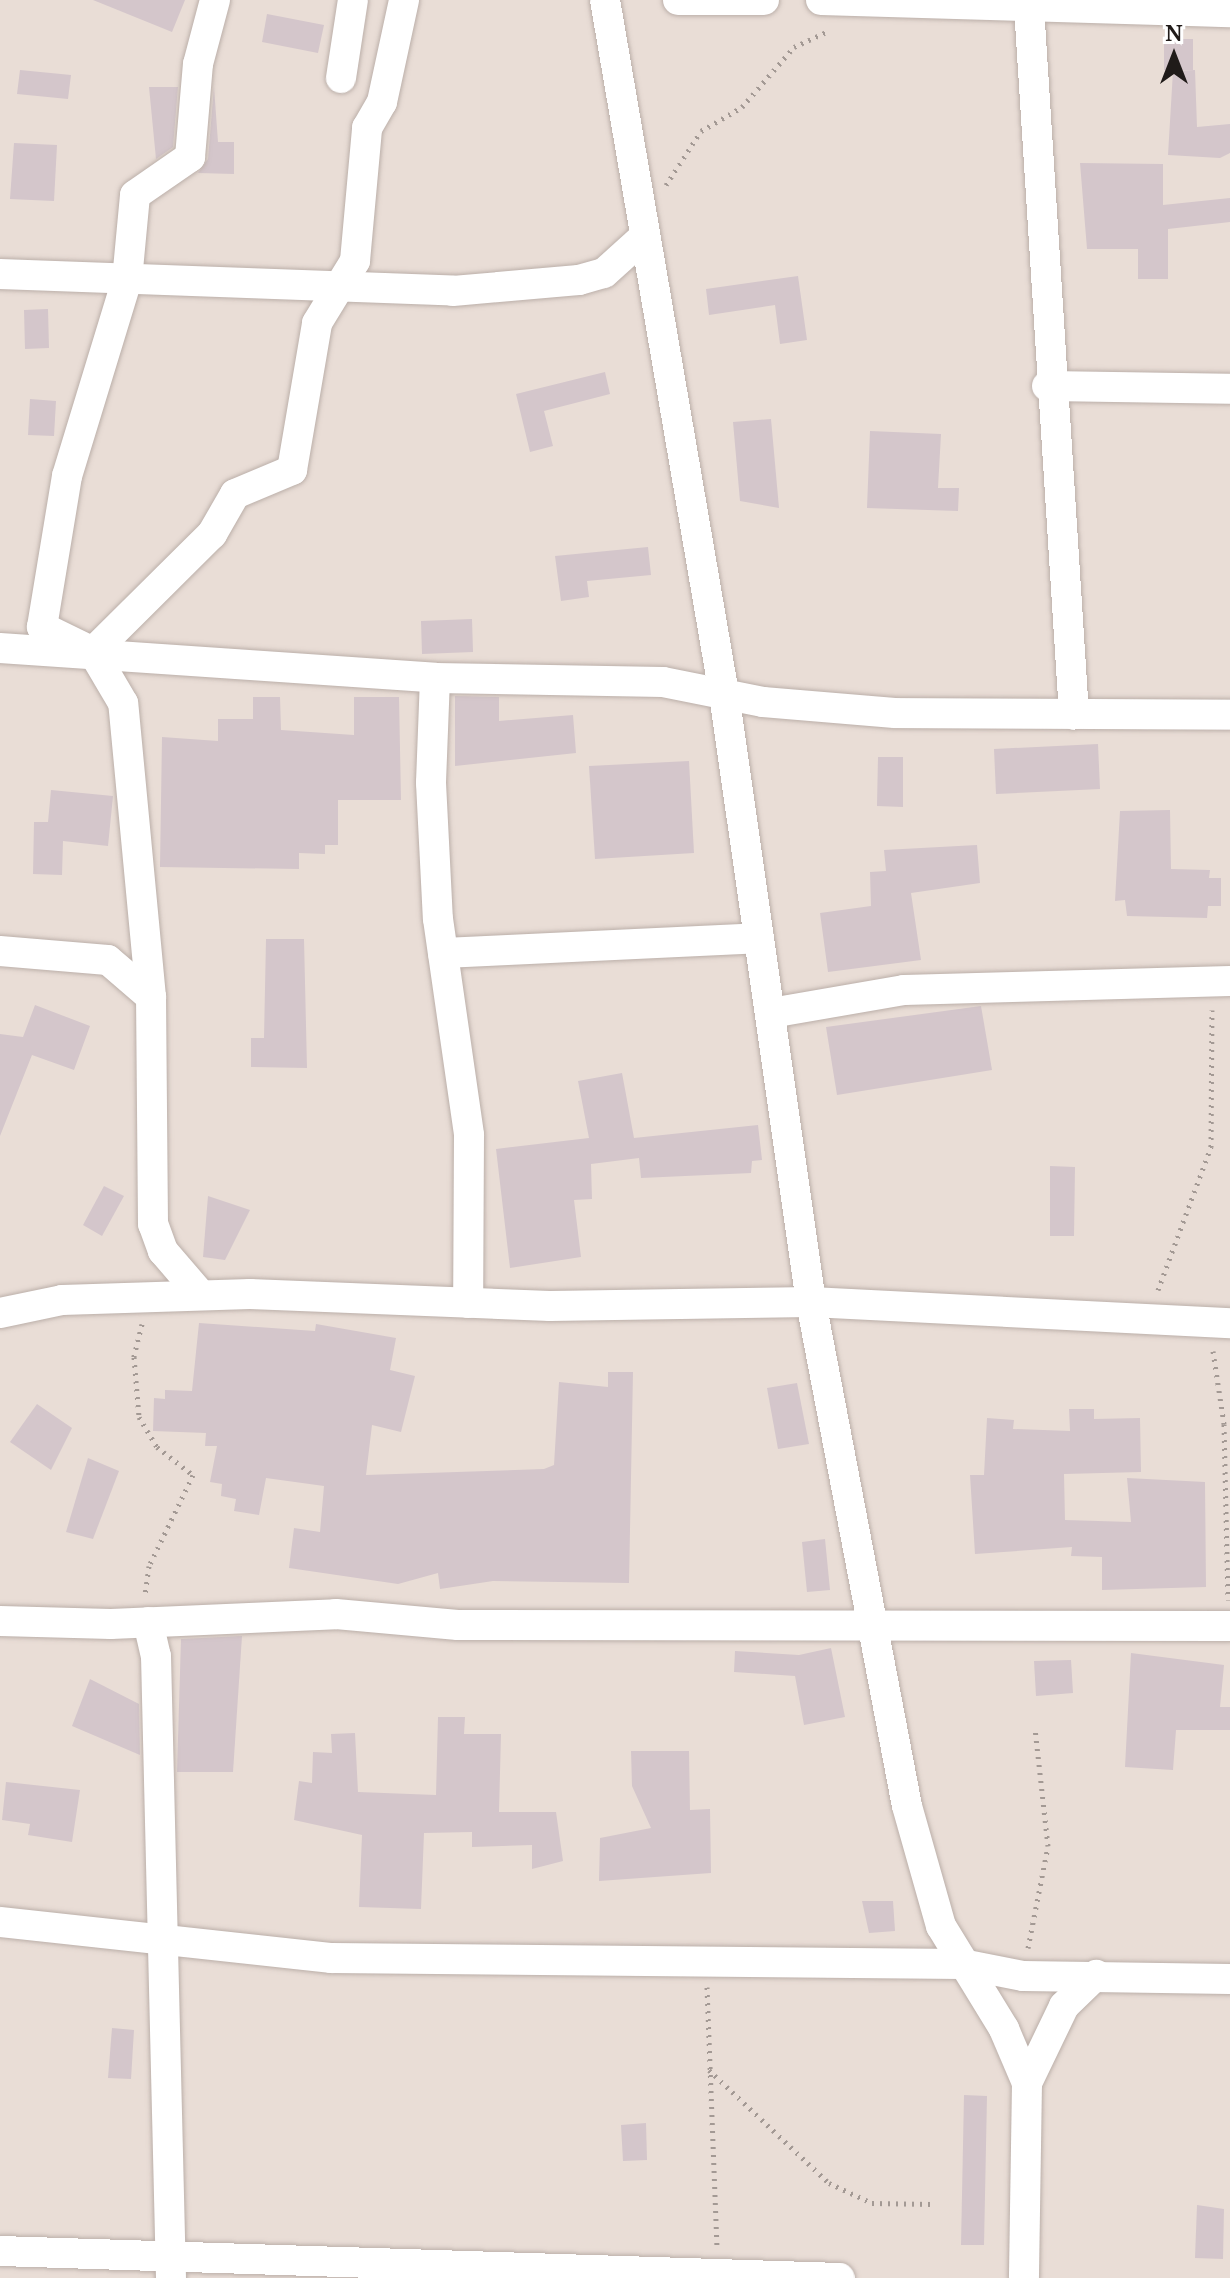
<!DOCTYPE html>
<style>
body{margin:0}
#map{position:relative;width:1230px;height:2278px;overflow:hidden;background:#e9ddd6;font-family:"Noto Serif",serif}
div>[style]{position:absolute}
.building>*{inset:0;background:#d4c6cb}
.path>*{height:5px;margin-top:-2.5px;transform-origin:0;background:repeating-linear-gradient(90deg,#a39994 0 2px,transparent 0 8px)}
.roads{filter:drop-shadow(0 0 2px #bbafa9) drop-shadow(0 0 2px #bbafa9)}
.minor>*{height:30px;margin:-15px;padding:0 15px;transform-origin:15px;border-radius:15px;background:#fff}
span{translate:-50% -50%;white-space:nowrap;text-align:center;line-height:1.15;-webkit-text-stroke:6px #fff;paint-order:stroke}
.north{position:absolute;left:1134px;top:16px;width:80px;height:80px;-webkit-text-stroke:6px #fff;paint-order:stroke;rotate:0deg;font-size:22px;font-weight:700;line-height:32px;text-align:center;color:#201b19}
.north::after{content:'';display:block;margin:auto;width:28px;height:36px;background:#201b19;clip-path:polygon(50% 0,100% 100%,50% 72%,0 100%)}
</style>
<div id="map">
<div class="building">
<i style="clip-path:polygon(93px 0,185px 0,172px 32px)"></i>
<i style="clip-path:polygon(267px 14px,324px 25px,318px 53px,262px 42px)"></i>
<i style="clip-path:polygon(1164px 39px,1193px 39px,1193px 70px,1164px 70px)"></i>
<i style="clip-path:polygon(20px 70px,71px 75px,68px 99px,17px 94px)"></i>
<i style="clip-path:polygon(1195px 70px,1197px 127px,1230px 124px,1230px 153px,1220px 158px,1168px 155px,1173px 71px)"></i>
<i style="clip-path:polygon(149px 87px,178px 87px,173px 147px,156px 159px)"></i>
<i style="clip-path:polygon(214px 87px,218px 142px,234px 142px,234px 174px,198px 173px,208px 159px)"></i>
<i style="clip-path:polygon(14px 143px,57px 145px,54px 201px,10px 199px)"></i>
<i style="clip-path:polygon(1080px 163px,1163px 164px,1163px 205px,1230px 198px,1230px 222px,1168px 229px,1168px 279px,1138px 279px,1138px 249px,1087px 249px)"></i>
<i style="clip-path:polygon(798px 276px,807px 340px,780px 344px,775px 305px,709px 315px,706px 289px)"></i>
<i style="clip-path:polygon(48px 309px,49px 348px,25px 349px,24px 310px)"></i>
<i style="clip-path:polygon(605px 372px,610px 394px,544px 411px,553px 446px,530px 452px,516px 394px)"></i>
<i style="clip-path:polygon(30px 399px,56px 401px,54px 436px,28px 435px)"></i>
<i style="clip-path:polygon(771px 419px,779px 508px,740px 501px,733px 422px)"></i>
<i style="clip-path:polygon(870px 431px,941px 434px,938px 488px,959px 488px,958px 511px,867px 508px)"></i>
<i style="clip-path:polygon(648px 547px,651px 575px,587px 581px,589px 597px,561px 601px,555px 556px)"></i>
<i style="clip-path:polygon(472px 619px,473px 652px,422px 654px,421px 621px)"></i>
<i style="clip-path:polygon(455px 696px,499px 697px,499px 721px,573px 715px,576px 753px,455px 766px)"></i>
<i style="clip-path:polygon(253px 697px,280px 697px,281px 730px,354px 735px,354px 697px,399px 697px,401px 800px,338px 800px,338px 845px,325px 845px,325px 854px,299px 853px,299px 869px,160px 867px,162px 737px,218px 741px,218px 719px,253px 719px)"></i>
<i style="clip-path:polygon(1098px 744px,1100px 789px,996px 794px,994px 749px)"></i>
<i style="clip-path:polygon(878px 757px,903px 757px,903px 807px,877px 806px)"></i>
<i style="clip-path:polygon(689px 761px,694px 853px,595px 859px,589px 766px)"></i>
<i style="clip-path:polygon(51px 790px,113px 796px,108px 846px,63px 841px,62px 875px,33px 874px,34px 822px,48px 822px)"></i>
<i style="clip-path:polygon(1170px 810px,1171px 869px,1210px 870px,1209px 878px,1221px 878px,1221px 906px,1208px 906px,1207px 918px,1127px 916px,1125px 900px,1115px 901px,1120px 811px)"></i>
<i style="clip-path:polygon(977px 845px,980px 883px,911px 893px,921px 960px,828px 972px,820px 913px,871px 906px,870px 872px,886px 871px,884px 850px)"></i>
<i style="clip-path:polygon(266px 939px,304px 939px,307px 1068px,251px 1067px,251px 1038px,264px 1038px)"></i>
<i style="clip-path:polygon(35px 1005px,90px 1026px,74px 1070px,32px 1055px,0 1136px,0 1034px,23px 1037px)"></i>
<i style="clip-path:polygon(981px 1006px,992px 1070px,837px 1095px,826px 1027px)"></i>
<i style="clip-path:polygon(622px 1073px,634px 1138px,758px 1125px,762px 1160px,752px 1161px,751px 1173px,641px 1178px,639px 1158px,591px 1164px,592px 1199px,574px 1200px,581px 1257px,510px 1268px,496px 1149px,589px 1138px,578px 1081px)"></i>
<i style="clip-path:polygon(1050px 1166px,1075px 1167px,1074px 1236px,1050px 1236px)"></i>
<i style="clip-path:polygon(104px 1186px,124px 1196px,102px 1236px,83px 1225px)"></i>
<i style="clip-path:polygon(208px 1196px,250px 1210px,225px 1260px,203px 1257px)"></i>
<i style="clip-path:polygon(199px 1323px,315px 1331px,316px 1324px,396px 1338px,390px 1370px,415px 1376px,401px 1432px,372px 1425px,366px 1475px,544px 1469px,554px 1465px,559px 1382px,608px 1387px,608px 1372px,633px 1372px,629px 1583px,493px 1581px,440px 1589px,438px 1573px,398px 1584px,289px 1568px,294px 1528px,320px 1532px,324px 1486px,266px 1478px,259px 1515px,234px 1511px,236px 1499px,221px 1496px,222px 1484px,210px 1482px,217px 1446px,205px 1446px,206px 1433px,153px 1431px,154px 1398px,165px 1399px,165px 1390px,192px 1391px)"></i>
<i style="clip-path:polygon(797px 1383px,809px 1444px,778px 1449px,767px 1388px)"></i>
<i style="clip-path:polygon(37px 1404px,72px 1428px,51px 1470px,10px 1442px)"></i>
<i style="clip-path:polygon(1069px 1409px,1094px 1409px,1094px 1419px,1140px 1418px,1141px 1472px,1064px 1474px,1065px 1520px,1131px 1522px,1127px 1478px,1205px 1482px,1206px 1587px,1102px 1590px,1102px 1557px,1071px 1556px,1072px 1547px,975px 1554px,970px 1475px,984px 1475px,987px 1418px,1014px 1420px,1013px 1429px,1070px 1431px)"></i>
<i style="clip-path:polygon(88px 1458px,119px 1471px,93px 1539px,66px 1532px)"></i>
<i style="clip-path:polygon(825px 1539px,830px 1590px,807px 1592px,802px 1542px)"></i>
<i style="clip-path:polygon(242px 1636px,233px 1772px,177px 1772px,181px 1639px)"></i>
<i style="clip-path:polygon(831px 1648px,845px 1717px,804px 1725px,795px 1676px,734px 1672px,735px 1651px,799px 1655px)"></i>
<i style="clip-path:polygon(1131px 1653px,1224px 1665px,1220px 1707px,1230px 1707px,1230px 1730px,1176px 1730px,1173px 1770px,1125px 1767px)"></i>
<i style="clip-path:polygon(1071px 1660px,1073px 1693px,1036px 1696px,1034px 1661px)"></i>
<i style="clip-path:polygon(90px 1679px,139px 1704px,140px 1755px,72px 1726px)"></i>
<i style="clip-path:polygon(438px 1717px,465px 1717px,464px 1734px,501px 1734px,499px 1812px,556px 1812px,563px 1861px,532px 1869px,532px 1845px,472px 1847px,472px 1832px,424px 1833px,421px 1909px,359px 1907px,362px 1835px,294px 1820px,299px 1781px,312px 1783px,313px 1752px,332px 1753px,331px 1734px,355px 1733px,358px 1792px,436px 1795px)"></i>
<i style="clip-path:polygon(631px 1751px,689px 1751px,690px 1810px,710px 1809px,711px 1873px,599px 1881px,600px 1838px,651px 1828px,632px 1786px)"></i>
<i style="clip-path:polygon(6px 1782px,80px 1790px,72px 1842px,28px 1835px,30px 1824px,2px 1820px)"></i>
<i style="clip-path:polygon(862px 1901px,893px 1901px,895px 1931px,869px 1933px)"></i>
<i style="clip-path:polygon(112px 2028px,134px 2030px,131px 2079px,108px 2078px)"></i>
<i style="clip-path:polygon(964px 2095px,987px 2096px,984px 2245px,961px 2245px)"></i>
<i style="clip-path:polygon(646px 2123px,647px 2160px,623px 2161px,621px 2125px)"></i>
<i style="clip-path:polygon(1197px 2205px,1224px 2209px,1223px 2259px,1195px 2258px)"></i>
</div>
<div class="path">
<i style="left:666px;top:185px;width:64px;rotate:-57.1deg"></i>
<i style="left:701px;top:131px;width:48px;rotate:-30.3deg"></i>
<i style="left:742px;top:107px;width:79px;rotate:-49.1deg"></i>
<i style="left:794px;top:47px;width:38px;rotate:-25deg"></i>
<i style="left:1158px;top:1290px;width:153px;rotate:-69.7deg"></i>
<i style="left:1211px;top:1147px;width:137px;rotate:-89.6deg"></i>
<i style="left:142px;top:1324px;width:34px;rotate:104deg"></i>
<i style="left:134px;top:1357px;width:60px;rotate:85.2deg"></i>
<i style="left:139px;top:1417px;width:35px;rotate:59deg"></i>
<i style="left:157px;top:1447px;width:46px;rotate:37.9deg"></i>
<i style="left:193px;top:1475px;width:101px;rotate:115.8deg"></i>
<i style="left:149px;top:1566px;width:28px;rotate:98deg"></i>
<i style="left:1213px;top:1351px;width:74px;rotate:81.4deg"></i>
<i style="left:1224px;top:1424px;width:176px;rotate:88.7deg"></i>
<i style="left:1028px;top:1948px;width:104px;rotate:-78.9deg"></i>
<i style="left:1048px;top:1846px;width:119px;rotate:-96.3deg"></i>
<i style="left:707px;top:1987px;width:258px;rotate:87.8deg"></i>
<i style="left:709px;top:2070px;width:165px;rotate:43.3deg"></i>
<i style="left:829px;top:2183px;width:47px;rotate:24.9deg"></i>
<i style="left:872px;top:2203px;width:60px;rotate:1deg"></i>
</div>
<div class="roads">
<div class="minor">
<i style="left:605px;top:0;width:704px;rotate:80.27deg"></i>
<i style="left:724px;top:694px;width:614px;rotate:81.86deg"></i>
<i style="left:811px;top:1302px;width:513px;rotate:79.22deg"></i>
<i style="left:907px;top:1806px;width:125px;rotate:74.2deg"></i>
<i style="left:941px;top:1926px;width:121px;rotate:58.5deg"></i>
<i style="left:1004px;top:2029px;width:59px;rotate:66.9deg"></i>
<i style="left:1027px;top:2083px;width:195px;rotate:90.9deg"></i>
<i style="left:678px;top:0;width:86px"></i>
<i style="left:821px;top:0;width:409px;rotate:1.7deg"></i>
<i style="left:1029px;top:7px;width:709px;rotate:86.36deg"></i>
<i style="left:341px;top:78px;width:79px;rotate:-81.3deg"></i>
<i style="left:0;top:274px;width:453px;rotate:2.1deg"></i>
<i style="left:453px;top:291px;width:126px;rotate:-5deg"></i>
<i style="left:579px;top:280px;width:26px;rotate:-16deg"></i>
<i style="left:604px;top:273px;width:55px;rotate:-42.1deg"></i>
<i style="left:1047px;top:386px;width:183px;rotate:0.9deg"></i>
<i style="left:0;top:648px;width:436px;rotate:3.9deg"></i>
<i style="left:435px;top:678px;width:228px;rotate:1deg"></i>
<i style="left:663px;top:682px;width:102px;rotate:11.3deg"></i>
<i style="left:763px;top:702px;width:132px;rotate:4.8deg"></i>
<i style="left:895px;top:713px;width:335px;rotate:0.3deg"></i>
<i style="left:93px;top:652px;width:168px;rotate:-44.8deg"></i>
<i style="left:212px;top:534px;width:46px;rotate:-60.1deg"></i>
<i style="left:235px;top:494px;width:62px;rotate:-22.8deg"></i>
<i style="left:292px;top:470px;width:149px;rotate:-80.3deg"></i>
<i style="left:317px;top:323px;width:73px;rotate:-58.5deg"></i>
<i style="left:355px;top:261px;width:134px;rotate:-84.8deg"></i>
<i style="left:367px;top:128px;width:30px;rotate:-60deg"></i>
<i style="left:382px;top:102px;width:104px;rotate:-77.8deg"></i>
<i style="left:435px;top:678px;width:105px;rotate:92.2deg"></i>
<i style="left:431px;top:783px;width:136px;rotate:87.1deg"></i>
<i style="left:438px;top:919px;width:218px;rotate:81.8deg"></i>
<i style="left:469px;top:1135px;width:168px;rotate:90.3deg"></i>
<i style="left:0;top:951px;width:108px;rotate:4.8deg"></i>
<i style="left:108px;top:960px;width:57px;rotate:40.7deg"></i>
<i style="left:443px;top:953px;width:316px;rotate:-2.7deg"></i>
<i style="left:771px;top:1013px;width:135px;rotate:-9.8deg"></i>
<i style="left:904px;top:990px;width:326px;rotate:-1.6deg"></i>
<i style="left:200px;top:1294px;width:57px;rotate:-130.7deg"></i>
<i style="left:163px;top:1251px;width:29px;rotate:-110deg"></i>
<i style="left:153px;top:1224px;width:227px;rotate:-90.5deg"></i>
<i style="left:151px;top:997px;width:295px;rotate:-95.4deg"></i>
<i style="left:123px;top:703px;width:59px;rotate:-120.5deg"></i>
<i style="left:93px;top:652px;width:57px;rotate:-153.9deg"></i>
<i style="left:42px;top:627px;width:153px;rotate:-80.6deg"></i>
<i style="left:67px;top:476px;width:205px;rotate:-73deg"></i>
<i style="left:127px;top:280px;width:85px;rotate:-84.6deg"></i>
<i style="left:135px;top:195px;width:67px;rotate:-34.6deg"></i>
<i style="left:190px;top:157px;width:93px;rotate:-85.1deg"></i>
<i style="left:198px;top:64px;width:66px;rotate:-75.1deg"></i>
<i style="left:0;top:1313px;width:63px;rotate:-11.8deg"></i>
<i style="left:62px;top:1300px;width:188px;rotate:-1.8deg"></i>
<i style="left:250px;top:1294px;width:300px;rotate:2.3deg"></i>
<i style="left:550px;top:1306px;width:261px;rotate:-0.9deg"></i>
<i style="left:811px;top:1302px;width:420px;rotate:2.9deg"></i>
<i style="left:0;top:1621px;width:111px;rotate:1.5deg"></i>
<i style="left:111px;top:1624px;width:225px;rotate:-2.5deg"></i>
<i style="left:336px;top:1614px;width:122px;rotate:5.2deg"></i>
<i style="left:458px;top:1625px;width:772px;rotate:0.07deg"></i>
<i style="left:148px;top:1622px;width:35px;rotate:77deg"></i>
<i style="left:156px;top:1656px;width:622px;rotate:88.62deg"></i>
<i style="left:0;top:1922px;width:333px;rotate:6.2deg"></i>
<i style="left:331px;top:1958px;width:631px;rotate:0.54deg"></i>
<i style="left:962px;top:1964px;width:62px;rotate:11.1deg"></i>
<i style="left:1023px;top:1976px;width:207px;rotate:0.8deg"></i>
<i style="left:1027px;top:2083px;width:85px;rotate:-64.3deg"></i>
<i style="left:1064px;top:2006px;width:45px;rotate:-44.1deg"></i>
<i style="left:0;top:2251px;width:840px;rotate:1.84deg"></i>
</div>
</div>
<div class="north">N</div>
</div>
